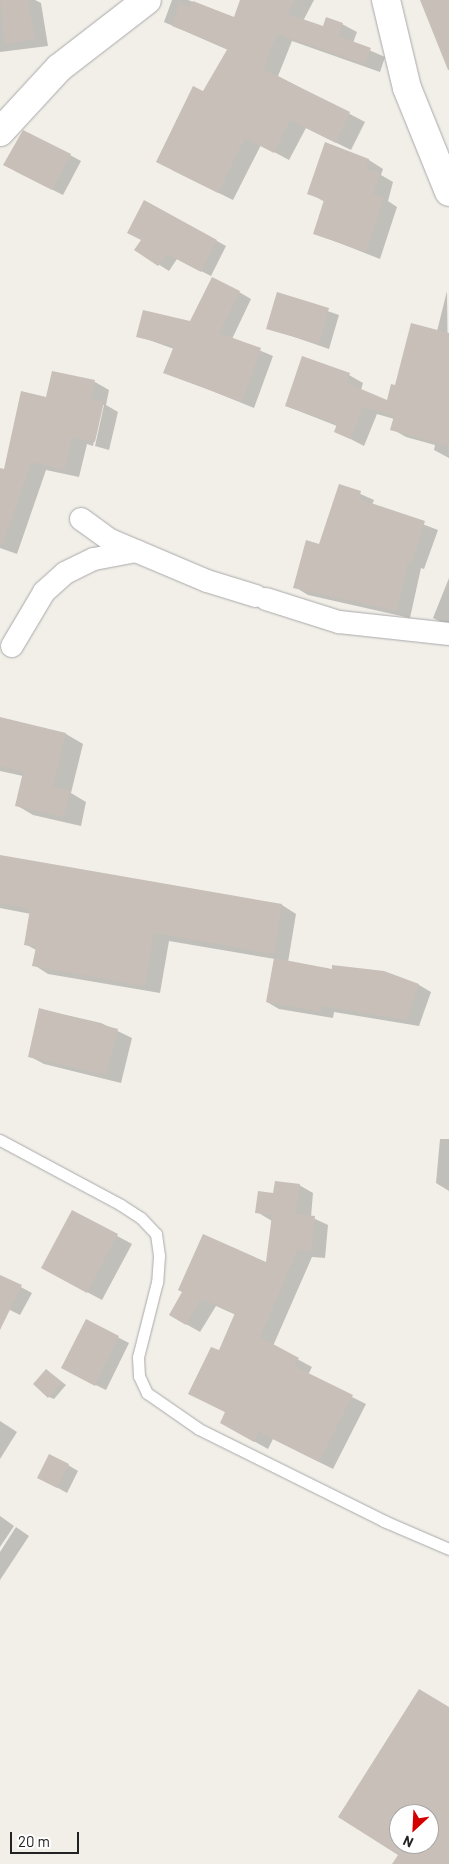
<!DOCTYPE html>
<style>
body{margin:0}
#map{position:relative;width:449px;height:1864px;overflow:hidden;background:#f2efe9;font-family:Barlow,sans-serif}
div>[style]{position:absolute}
.shadow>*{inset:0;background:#0003}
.building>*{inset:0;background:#c7bfb8}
.roads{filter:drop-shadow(0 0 1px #a9a9a9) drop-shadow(0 0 1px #a9a9a9)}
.service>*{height:11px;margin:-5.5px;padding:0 5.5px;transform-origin:5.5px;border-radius:5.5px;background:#fff}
.minor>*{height:22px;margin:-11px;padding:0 11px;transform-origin:11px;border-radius:11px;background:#fff}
.tertiary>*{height:28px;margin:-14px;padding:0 14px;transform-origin:14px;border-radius:14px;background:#fff}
span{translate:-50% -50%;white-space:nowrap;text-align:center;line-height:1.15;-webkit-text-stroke:5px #fff;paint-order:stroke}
.north{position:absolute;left:389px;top:1804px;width:50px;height:50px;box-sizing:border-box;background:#fff;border:1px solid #a7a7a7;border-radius:50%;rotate:205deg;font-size:14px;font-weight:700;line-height:20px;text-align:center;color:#222}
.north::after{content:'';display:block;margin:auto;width:18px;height:22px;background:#d40000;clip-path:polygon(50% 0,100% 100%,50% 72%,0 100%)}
.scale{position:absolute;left:10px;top:1832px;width:69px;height:22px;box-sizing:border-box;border:2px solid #222;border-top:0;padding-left:6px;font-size:15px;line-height:18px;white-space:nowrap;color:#222;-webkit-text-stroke:4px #fff;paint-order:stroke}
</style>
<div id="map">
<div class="shadow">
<i style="clip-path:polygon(0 0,35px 0,41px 3px,48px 46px,0 52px)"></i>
<i style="clip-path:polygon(172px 0,188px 0,234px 18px,241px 0,314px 0,303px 21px,323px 28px,342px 24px,357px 32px,353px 43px,385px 57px,380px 72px,292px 41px,278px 76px,365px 122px,351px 150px,306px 128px,289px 160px,261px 145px,233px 200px,172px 170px,204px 93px,228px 50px,164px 22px)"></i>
<i style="clip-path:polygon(325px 144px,369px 160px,383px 169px,381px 175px,393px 182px,388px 201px,397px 207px,380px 259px,314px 233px,325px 202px,309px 193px)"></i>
<i style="clip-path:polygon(70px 155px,81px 161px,63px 195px,15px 171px)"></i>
<i style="clip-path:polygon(145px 201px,226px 246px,211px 276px,177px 259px,169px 271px,136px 250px,142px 240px)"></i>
<i style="clip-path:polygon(447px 291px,449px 458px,434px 450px,435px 445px,406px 437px,392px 429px,394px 419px,377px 414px,364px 446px,335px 431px,337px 426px,286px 406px,349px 375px,363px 383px,361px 390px,388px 401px,437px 331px)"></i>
<i style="clip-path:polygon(239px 292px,251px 299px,232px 339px,273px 356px,254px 408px,165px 372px,174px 349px,138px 336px,191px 323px)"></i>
<i style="clip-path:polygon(278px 294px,339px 315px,329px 349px,268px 328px)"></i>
<i style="clip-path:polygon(53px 372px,95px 382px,109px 390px,106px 405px,118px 412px,109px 450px,95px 446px,104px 405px,102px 405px,93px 446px,87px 444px,79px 477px,46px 470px,17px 554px,0 548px,0 469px,4px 470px,47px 399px)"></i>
<i style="clip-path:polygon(340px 485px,374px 500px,372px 505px,438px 530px,424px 569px,421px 568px,410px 618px,308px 595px,295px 587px,320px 545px)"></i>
<i style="clip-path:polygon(449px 578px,449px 626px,433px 618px)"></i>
<i style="clip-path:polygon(0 718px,66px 734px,83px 744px,71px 793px,86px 802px,81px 826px,33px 815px,16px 805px,23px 776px,0 771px)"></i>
<i style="clip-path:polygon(0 856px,282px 905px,296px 914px,288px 962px,333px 970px,383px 973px,419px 985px,431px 992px,419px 1026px,334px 1012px,333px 1018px,279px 1009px,267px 1002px,275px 959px,169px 941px,160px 993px,48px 974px,34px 965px,36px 950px,25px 944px,31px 914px,0 908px)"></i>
<i style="clip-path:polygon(40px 1009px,101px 1023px,132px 1038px,121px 1083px,44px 1064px,29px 1056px)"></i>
<i style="clip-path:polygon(440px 1139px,449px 1139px,449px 1191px,436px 1183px)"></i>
<i style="clip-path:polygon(299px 1185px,313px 1193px,311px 1217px,328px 1225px,325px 1258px,312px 1257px,273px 1346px,312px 1367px,308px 1375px,366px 1404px,333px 1469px,273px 1439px,268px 1449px,235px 1431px,227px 1413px,190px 1394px,219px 1352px,236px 1315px,216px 1306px,200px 1332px,170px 1315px,268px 1264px,272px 1221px,257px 1212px,274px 1194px)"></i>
<i style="clip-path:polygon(73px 1212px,132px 1244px,102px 1300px,57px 1276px)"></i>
<i style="clip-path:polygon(0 1276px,32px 1293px,20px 1315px,0 1305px)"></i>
<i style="clip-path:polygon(86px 1321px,129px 1343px,106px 1390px,73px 1374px)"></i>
<i style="clip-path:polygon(46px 1370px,66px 1385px,54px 1399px,49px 1397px)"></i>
<i style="clip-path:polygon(0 1421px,17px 1432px,0 1459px)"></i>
<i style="clip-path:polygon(68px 1465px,78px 1471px,67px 1493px,49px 1483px)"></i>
<i style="clip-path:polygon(0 1516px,14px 1526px,0 1547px)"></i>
<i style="clip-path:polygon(16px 1527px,29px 1536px,0 1580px,0 1552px)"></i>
</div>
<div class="building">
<i style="clip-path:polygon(0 0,28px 0,35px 39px,5px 44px)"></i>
<i style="clip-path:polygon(240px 0,295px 0,288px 14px,323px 26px,326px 17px,343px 23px,338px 36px,371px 48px,365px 64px,277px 34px,263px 69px,350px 112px,336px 143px,290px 120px,274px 153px,245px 138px,218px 193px,156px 162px,193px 86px,203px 91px,228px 48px,172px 26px,179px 3px,190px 7px,193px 1px,234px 17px)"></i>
<i style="clip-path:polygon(420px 0,449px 0,449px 70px,448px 70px)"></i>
<i style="clip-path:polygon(23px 130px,71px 154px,52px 190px,3px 165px)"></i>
<i style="clip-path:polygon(325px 142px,369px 159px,366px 169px,380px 173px,373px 194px,384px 198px,366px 252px,313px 234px,324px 200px,307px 194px)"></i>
<i style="clip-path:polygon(144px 200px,217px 240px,201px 272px,167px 254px,158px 266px,134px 250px,141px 240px,127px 233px)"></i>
<i style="clip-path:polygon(212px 277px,240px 291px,219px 333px,261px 348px,242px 402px,163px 373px,174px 346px,136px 337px,143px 310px,190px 321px)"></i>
<i style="clip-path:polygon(277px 292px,329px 308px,319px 344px,266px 329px)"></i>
<i style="clip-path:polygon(411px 323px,449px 333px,449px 446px,390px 430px,394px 416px,363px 407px,350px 439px,334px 432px,337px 424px,285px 406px,302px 356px,350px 373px,347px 383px,387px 400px,391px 384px,395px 385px)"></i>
<i style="clip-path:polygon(52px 371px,95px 380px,91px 399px,104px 402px,95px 442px,72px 437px,65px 470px,31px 462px,3px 544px,0 544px,0 468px,4px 469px,21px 391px,46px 397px)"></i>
<i style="clip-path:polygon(339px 484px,361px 491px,359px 499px,425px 521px,412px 563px,408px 562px,397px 611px,293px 588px,306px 540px,319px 544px)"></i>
<i style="clip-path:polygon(0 717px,66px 733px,53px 787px,70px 791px,64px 817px,15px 806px,23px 772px,0 766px)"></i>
<i style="clip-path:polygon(0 855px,282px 904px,274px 954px,154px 933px,145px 986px,32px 966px,36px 947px,24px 945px,30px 909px,0 903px)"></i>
<i style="clip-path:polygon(274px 958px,332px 969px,332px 965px,384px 971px,419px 984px,407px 1020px,322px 1006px,321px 1012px,266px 1002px)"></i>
<i style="clip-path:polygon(39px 1008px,118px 1029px,106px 1075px,28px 1057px)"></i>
<i style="clip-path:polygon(275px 1181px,300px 1184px,296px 1214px,315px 1216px,311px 1251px,298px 1249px,260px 1337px,299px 1358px,294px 1366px,353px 1395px,319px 1462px,259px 1432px,254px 1442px,220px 1423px,225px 1412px,188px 1394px,211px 1347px,219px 1350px,235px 1313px,201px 1299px,186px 1325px,169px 1315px,182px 1292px,178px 1290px,203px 1234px,266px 1262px,272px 1215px,255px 1213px,258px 1191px,273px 1193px)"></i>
<i style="clip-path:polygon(72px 1210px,118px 1234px,87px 1293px,41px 1268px)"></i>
<i style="clip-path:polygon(0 1275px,22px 1285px,0 1330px)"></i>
<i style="clip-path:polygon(86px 1319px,119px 1336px,95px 1386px,61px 1368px)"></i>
<i style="clip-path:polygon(46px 1369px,62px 1382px,48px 1398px,33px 1384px)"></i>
<i style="clip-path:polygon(49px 1454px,69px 1464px,57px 1488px,37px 1478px)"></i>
<i style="clip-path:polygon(evenodd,419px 1689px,449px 1707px,449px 1864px,392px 1864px,398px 1855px,338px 1817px,419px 1689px,399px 1814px,429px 1814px,429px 1844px,399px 1844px,399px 1814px)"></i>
</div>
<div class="roads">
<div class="service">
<i style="left:0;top:1140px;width:137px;rotate:28.2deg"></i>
<i style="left:121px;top:1205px;width:24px;rotate:33deg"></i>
<i style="left:141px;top:1218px;width:22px;rotate:47deg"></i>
<i style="left:156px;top:1234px;width:22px;rotate:82deg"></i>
<i style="left:159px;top:1256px;width:26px;rotate:94deg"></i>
<i style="left:157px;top:1282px;width:77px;rotate:104.2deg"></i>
<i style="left:138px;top:1357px;width:19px;rotate:87deg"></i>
<i style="left:139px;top:1376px;width:19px;rotate:65deg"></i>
<i style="left:147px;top:1393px;width:63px;rotate:34.7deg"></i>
<i style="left:199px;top:1429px;width:207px;rotate:26.4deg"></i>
<i style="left:384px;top:1521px;width:71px;rotate:23.3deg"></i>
</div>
<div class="minor">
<i style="left:81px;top:519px;width:36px;rotate:36deg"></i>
<i style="left:110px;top:540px;width:105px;rotate:22.9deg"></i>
<i style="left:207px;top:581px;width:51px;rotate:17deg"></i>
<i style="left:266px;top:599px;width:77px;rotate:17.5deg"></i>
<i style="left:339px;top:622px;width:111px;rotate:6.2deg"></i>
<i style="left:12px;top:646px;width:63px;rotate:-59.3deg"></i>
<i style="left:44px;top:592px;width:28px;rotate:-42deg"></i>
<i style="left:65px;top:573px;width:32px;rotate:-26deg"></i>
<i style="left:94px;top:559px;width:43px;rotate:-10.8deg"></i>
</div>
<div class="tertiary">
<i style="left:386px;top:0;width:90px;rotate:76.6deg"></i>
<i style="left:407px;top:88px;width:112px;rotate:68deg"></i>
<i style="left:0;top:132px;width:87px;rotate:-47.3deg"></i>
<i style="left:59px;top:68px;width:111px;rotate:-37.7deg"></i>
</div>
</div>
<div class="north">N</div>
<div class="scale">20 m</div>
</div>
